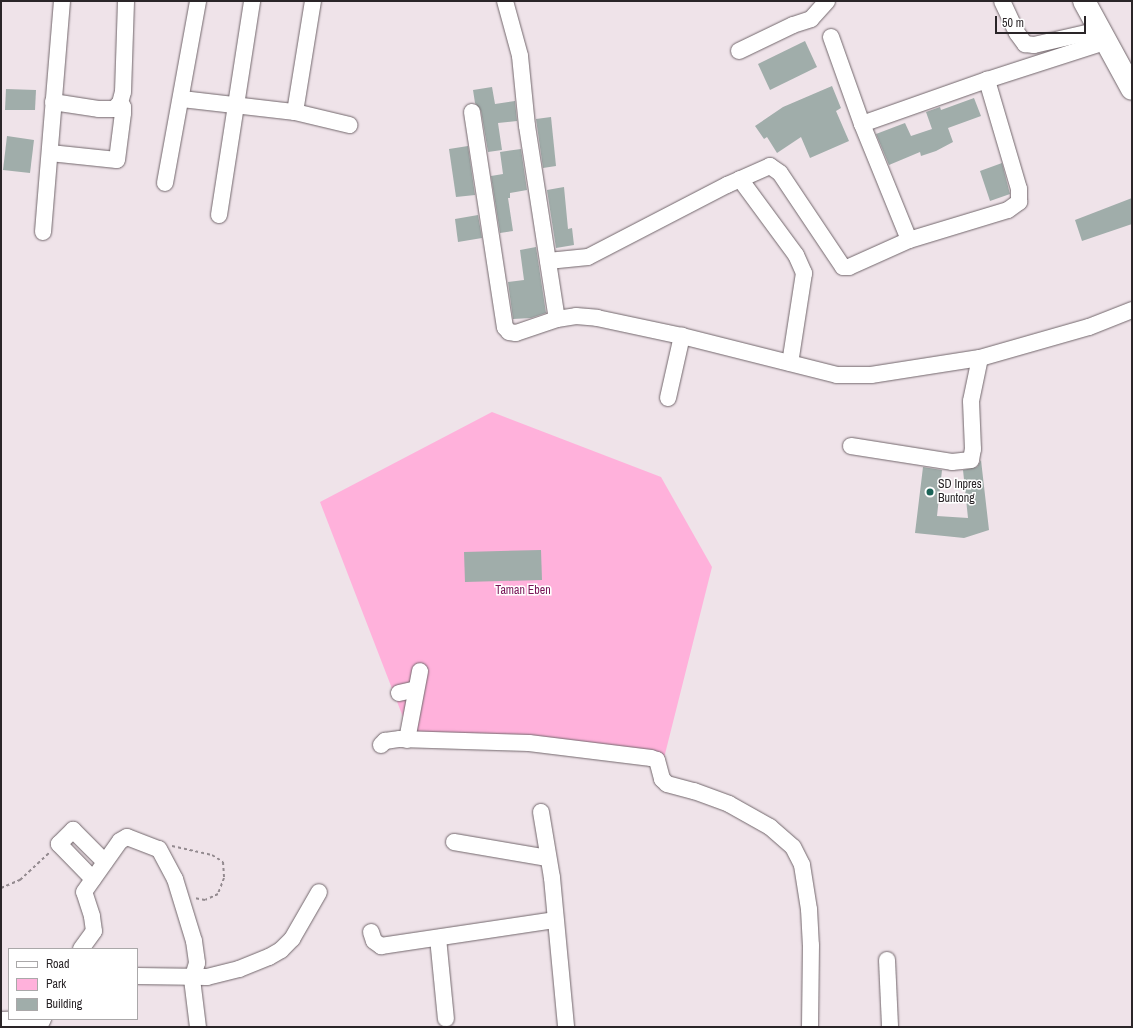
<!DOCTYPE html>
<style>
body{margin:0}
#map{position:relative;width:1133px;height:1028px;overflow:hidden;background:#efe3e9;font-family:"Archivo Narrow",sans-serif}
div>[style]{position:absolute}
.green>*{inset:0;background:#ffb1db}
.building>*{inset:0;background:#a0adaa}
.path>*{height:2px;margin-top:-1px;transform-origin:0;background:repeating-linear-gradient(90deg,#948b90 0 3px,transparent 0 6px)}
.roads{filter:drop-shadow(0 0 1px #72676c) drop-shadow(0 0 1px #72676c)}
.minor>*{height:16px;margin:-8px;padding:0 8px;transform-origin:8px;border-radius:8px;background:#fff}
.highway>*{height:22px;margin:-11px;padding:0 11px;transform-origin:11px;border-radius:11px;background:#fff}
.dots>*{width:11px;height:11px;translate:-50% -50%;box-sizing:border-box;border:2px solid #fff;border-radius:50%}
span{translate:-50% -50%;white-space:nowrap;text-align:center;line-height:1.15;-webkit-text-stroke:3px #fff;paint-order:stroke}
.poi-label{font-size:12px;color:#2a2528}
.left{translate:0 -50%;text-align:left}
.park-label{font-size:12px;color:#781456}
.frame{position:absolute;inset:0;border:2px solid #2a2528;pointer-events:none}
.legend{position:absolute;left:8px;top:948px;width:130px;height:72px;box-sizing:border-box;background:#fff;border:1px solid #aaa8a9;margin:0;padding:5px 7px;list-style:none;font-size:12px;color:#2a2528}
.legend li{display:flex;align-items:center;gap:8px;height:20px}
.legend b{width:20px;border:1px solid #aaa8a9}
.scale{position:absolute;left:995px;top:16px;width:91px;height:18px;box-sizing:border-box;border:2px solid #2a2528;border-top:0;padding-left:5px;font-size:12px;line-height:14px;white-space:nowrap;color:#2a2528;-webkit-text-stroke:3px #fff;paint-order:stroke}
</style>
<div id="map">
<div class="green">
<i style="clip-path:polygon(492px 412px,661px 477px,712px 567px,663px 762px,564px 748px,413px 743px,320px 502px)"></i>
</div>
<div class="building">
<i style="clip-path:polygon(805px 41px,817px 67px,770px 90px,758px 64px)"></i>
<i style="clip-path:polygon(832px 86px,841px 108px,836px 111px,849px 141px,810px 158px,801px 137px,777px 153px,767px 137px,764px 139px,755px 126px,783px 107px)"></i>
<i style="clip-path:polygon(492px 87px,495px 104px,515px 101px,517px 121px,498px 123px,502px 150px,488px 152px,481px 111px,475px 103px,473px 90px)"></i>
<i style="clip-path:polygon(6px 89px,36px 90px,35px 110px,5px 110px)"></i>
<i style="clip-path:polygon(974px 98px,981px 116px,948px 128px,953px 142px,936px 151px,921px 156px,920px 152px,889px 165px,876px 134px,905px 123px,911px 136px,932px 129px,926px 112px,940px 107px,941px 110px)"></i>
<i style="clip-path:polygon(551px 117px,556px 166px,543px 168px,536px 119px)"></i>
<i style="clip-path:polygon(7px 136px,34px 140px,30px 173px,3px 170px)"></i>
<i style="clip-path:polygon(468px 146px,475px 195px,456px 197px,449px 149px)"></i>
<i style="clip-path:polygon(521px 149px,527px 190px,510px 193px,510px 198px,508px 198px,513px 231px,500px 233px,491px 176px,503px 174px,500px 152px)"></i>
<i style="clip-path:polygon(1002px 163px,1010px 194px,990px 201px,980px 171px)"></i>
<i style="clip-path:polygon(564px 187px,568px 229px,572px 228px,574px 245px,556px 248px,547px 190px)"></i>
<i style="clip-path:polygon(1132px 198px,1132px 224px,1082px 241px,1075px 220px)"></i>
<i style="clip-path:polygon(478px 215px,482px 238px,458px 242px,455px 219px)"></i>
<i style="clip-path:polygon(536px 247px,546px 313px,531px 318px,513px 319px,508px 282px,524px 280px,520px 250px)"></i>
<i style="clip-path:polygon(981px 460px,989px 530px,964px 538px,915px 533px,923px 467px,942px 470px,937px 516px,968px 518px,963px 470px,977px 467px)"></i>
<i style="clip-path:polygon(541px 550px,542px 580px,465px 582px,464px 552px)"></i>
</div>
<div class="path">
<i style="left:172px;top:846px;width:41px;rotate:12.7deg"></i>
<i style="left:212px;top:855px;width:13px;rotate:32deg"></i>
<i style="left:223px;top:862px;width:16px;rotate:86deg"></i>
<i style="left:224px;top:878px;width:17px;rotate:111deg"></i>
<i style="left:218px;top:894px;width:14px;rotate:155deg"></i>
<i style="left:205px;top:900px;width:11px;rotate:-170deg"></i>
<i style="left:1px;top:888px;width:21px;rotate:-23deg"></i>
<i style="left:20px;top:880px;width:40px;rotate:-43deg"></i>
</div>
<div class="roads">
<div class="minor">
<i style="left:505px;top:1px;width:57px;rotate:74.7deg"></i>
<i style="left:520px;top:56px;width:70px;rotate:84.3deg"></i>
<i style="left:527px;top:126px;width:195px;rotate:81.2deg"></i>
<i style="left:557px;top:319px;width:19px;rotate:-9deg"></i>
<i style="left:576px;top:316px;width:21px;rotate:5deg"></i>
<i style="left:597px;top:318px;width:87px;rotate:12deg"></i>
<i style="left:1002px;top:1px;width:35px;rotate:65deg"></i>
<i style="left:1017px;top:33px;width:14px;rotate:54deg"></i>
<i style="left:1025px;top:44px;width:9px;rotate:6deg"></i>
<i style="left:1034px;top:45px;width:67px;rotate:-13deg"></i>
<i style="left:831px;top:37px;width:92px;rotate:70.4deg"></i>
<i style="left:862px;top:124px;width:125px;rotate:67.9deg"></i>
<i style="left:909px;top:240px;width:103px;rotate:-16.9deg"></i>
<i style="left:1008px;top:210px;width:14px;rotate:-36deg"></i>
<i style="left:1019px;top:202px;width:13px;rotate:-90deg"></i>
<i style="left:1019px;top:189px;width:114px;rotate:-106.4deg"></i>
<i style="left:987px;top:80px;width:124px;rotate:-17.9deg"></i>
<i style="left:739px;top:51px;width:60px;rotate:-25.7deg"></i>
<i style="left:793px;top:25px;width:19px;rotate:-18deg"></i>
<i style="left:811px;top:19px;width:24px;rotate:-48deg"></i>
<i style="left:182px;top:99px;width:114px;rotate:6.6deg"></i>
<i style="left:295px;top:112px;width:112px;rotate:-80.8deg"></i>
<i style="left:53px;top:102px;width:47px;rotate:8.7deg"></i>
<i style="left:99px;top:109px;width:15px"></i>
<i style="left:114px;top:109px;width:8px;rotate:-45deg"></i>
<i style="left:120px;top:103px;width:11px;rotate:-75deg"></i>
<i style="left:123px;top:92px;width:91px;rotate:-88.1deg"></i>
<i style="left:295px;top:112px;width:56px;rotate:13.5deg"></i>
<i style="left:472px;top:112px;width:218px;rotate:81.3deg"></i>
<i style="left:505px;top:327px;width:6px;rotate:51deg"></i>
<i style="left:509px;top:332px;width:7px;rotate:8deg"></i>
<i style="left:516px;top:333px;width:43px;rotate:-18.9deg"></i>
<i style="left:862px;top:124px;width:133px;rotate:-19.4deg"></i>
<i style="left:50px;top:153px;width:67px;rotate:6deg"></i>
<i style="left:117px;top:160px;width:47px;rotate:-82.7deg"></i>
<i style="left:123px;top:113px;width:6px;rotate:-90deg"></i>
<i style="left:123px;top:107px;width:5px;rotate:-127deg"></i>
<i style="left:740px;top:179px;width:94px;rotate:53.6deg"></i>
<i style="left:796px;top:255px;width:20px;rotate:66deg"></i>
<i style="left:804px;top:273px;width:91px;rotate:98.8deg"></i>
<i style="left:165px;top:183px;width:185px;rotate:-79.7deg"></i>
<i style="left:219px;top:215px;width:217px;rotate:-81.2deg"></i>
<i style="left:43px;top:232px;width:232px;rotate:-85.3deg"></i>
<i style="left:548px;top:261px;width:40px;rotate:-5.7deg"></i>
<i style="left:588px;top:257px;width:157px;rotate:-27.4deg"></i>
<i style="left:727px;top:185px;width:47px;rotate:-23.8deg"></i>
<i style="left:770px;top:166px;width:12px;rotate:35deg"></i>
<i style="left:780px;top:173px;width:113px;rotate:56.2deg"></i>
<i style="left:843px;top:267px;width:6px"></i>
<i style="left:849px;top:267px;width:66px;rotate:-24.2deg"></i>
<i style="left:668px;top:398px;width:64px;rotate:-77.3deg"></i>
<i style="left:682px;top:336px;width:160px;rotate:14.1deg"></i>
<i style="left:837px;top:375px;width:34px"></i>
<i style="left:871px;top:375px;width:110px;rotate:-8.9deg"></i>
<i style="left:980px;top:358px;width:113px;rotate:-15.9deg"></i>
<i style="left:1089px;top:327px;width:46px;rotate:-21.6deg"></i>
<i style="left:851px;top:446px;width:102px;rotate:9deg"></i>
<i style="left:952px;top:462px;width:19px;rotate:-6deg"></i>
<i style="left:971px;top:460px;width:11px;rotate:-80deg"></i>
<i style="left:973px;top:449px;width:48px;rotate:-92.4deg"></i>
<i style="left:971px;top:401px;width:44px;rotate:-78.2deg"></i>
<i style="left:399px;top:693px;width:17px;rotate:-13deg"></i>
<i style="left:407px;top:740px;width:70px;rotate:-79.3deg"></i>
<i style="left:381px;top:745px;width:6px;rotate:-45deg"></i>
<i style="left:385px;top:741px;width:15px;rotate:-8deg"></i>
<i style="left:400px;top:739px;width:129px;rotate:1.8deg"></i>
<i style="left:529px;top:743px;width:123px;rotate:7deg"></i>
<i style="left:651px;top:758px;width:6px;rotate:18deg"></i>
<i style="left:657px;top:760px;width:20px;rotate:75deg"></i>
<i style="left:662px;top:779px;width:7px;rotate:45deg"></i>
<i style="left:667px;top:784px;width:28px;rotate:15deg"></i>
<i style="left:694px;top:791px;width:37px;rotate:20deg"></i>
<i style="left:729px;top:804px;width:47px;rotate:29.3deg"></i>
<i style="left:770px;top:827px;width:30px;rotate:41deg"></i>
<i style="left:793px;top:847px;width:20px;rotate:63deg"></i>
<i style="left:802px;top:865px;width:45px;rotate:81deg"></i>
<i style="left:809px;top:909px;width:36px;rotate:87deg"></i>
<i style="left:811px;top:945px;width:82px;rotate:90.7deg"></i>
<i style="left:541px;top:812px;width:67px;rotate:80.5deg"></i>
<i style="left:552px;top:878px;width:150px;rotate:84.6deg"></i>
<i style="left:454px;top:842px;width:95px;rotate:9.7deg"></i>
<i style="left:93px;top:879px;width:49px;rotate:-134.2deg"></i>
<i style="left:59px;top:844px;width:20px;rotate:-45deg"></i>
<i style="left:73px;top:830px;width:45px;rotate:45deg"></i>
<i style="left:371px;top:932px;width:9px;rotate:72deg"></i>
<i style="left:374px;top:941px;width:9px;rotate:36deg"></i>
<i style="left:381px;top:946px;width:175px;rotate:-8.5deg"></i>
<i style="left:438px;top:938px;width:81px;rotate:84.4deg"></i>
<i style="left:81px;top:949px;width:22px;rotate:-54deg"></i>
<i style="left:94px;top:931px;width:15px;rotate:-98deg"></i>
<i style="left:92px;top:916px;width:25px;rotate:-108deg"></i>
<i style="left:84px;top:892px;width:62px;rotate:-54.8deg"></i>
<i style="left:120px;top:841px;width:8px;rotate:-30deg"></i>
<i style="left:127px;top:837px;width:34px;rotate:21deg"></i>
<i style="left:159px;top:849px;width:34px;rotate:62deg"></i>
<i style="left:175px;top:879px;width:65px;rotate:73deg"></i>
<i style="left:194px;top:941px;width:22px;rotate:82deg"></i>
<i style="left:197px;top:963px;width:17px;rotate:107deg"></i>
<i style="left:192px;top:979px;width:48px;rotate:82.9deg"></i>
<i style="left:887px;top:960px;width:67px;rotate:87.4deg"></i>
<i style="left:137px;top:976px;width:70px;rotate:0.8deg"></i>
<i style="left:207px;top:977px;width:33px;rotate:-14deg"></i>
<i style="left:239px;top:969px;width:32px;rotate:-22deg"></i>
<i style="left:269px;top:957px;width:14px;rotate:-30deg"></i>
<i style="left:281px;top:950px;width:16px;rotate:-45deg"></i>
<i style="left:292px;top:939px;width:54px;rotate:-60.1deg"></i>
<i style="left:1px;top:1020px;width:28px;rotate:-2deg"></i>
<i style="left:39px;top:1027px;width:9px;rotate:-63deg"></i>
</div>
<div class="highway">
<i style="left:1084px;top:1px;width:100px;rotate:61.4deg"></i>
</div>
</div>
<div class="dots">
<i style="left:930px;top:492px;background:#1b6357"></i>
</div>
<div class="poi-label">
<span class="left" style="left:938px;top:492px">SD Inpres<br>Buntong</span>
</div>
<div class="park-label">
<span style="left:523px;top:591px">Taman Eben</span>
</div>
<div class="frame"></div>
<ul class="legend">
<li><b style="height:5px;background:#fff"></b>Road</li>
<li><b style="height:11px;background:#ffb1db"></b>Park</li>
<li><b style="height:11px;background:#a0adaa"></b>Building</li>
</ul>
<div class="scale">50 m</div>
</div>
